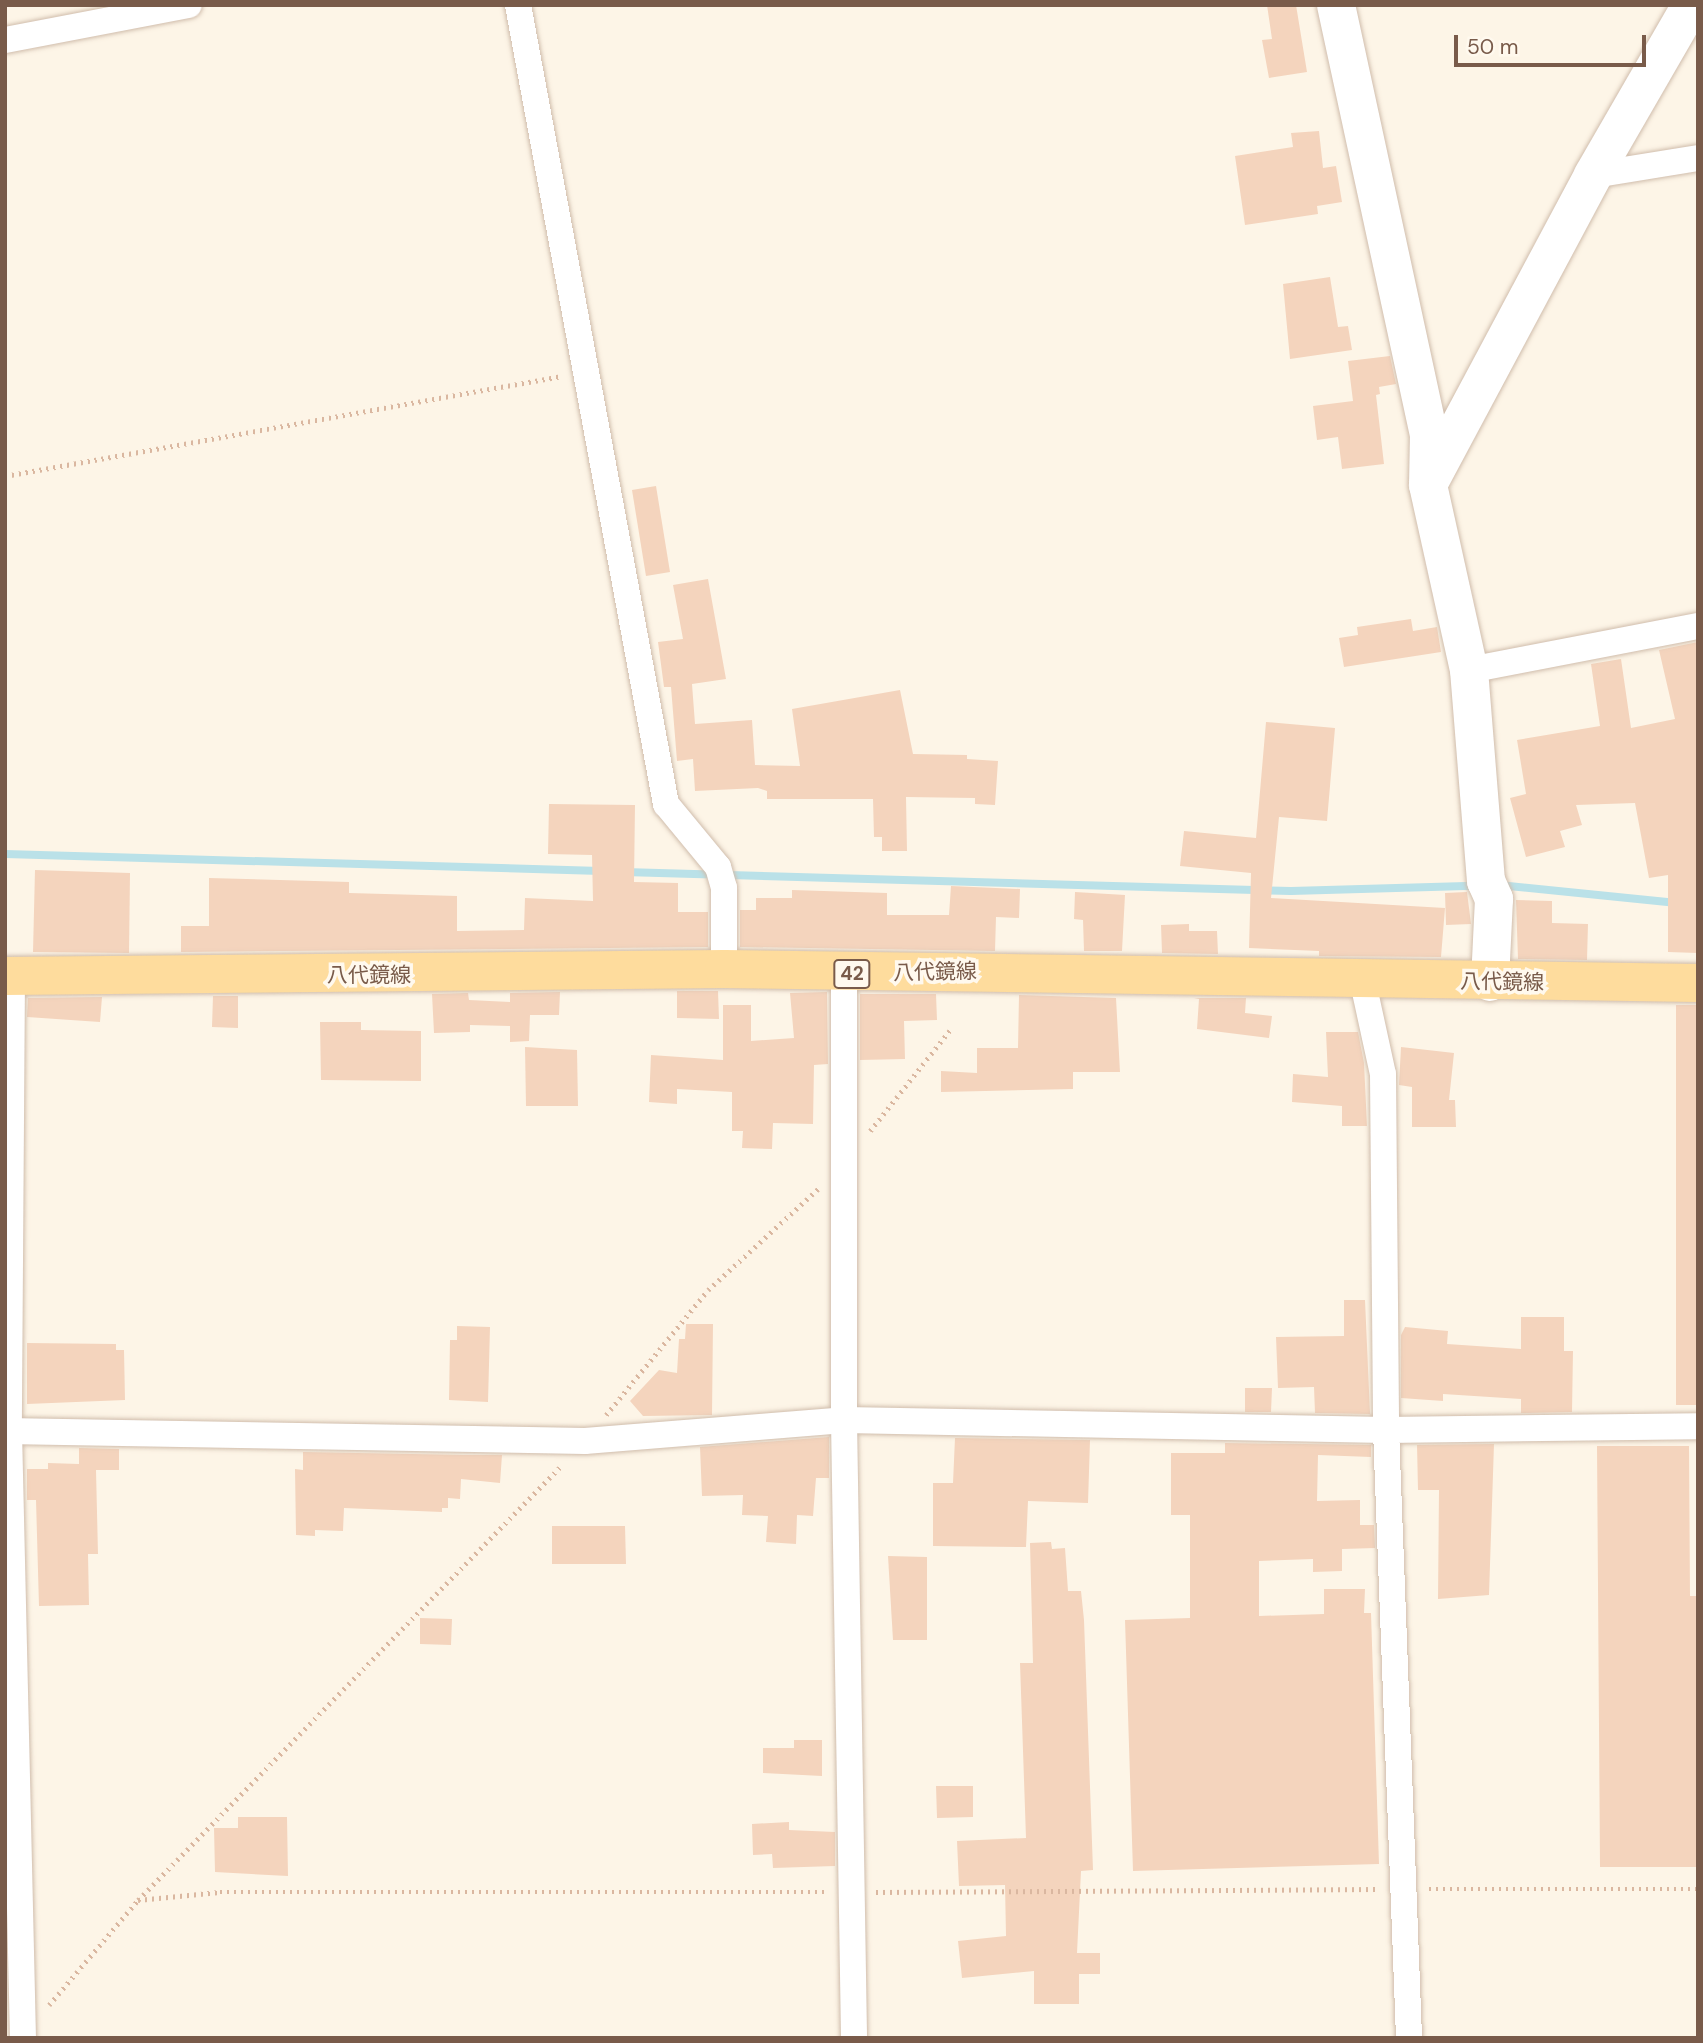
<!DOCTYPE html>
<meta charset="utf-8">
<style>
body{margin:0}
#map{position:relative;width:1703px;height:2043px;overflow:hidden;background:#fdf5e7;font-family:"DM Sans","Noto Sans JP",sans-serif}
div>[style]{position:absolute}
.stream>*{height:8px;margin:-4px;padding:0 4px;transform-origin:4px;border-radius:4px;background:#bae1e8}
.building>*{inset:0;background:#f4d4bd}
.path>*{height:4.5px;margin-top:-2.25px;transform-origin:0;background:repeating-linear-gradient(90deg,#dab7a0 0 2px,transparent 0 7px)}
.roads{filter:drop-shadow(0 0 2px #d0bdac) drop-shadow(0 0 2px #d0bdac)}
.street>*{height:26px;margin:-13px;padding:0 13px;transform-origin:13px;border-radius:13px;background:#fff}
.secondary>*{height:38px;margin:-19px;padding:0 19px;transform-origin:19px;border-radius:19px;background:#fff}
.primary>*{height:38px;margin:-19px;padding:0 19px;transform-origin:19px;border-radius:19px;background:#fedc9d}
span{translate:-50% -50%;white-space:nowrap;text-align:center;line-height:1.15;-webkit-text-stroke:7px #fff9ee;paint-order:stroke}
.shield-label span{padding:2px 5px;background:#fff9ee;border:2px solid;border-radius:5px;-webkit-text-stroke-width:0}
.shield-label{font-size:19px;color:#795b4a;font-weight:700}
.street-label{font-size:21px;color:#795b4a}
.frame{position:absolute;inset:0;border:7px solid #795b4a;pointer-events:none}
.scale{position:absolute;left:1454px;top:35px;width:192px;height:32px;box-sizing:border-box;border:4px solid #795b4a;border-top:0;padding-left:9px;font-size:21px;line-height:24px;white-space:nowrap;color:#795b4a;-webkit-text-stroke:5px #fff9ee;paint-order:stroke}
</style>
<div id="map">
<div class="stream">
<i style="left:5px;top:854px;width:596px;rotate:1.63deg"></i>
<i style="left:624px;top:872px;width:667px;rotate:1.63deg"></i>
<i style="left:1291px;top:891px;width:184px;rotate:-1.6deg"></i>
<i style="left:1499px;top:885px;width:179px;rotate:5.8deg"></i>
</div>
<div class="building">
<i style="clip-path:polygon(1267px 5px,1296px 5px,1307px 72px,1269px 78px,1262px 40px,1272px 39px)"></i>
<i style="clip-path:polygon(1319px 131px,1323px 168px,1336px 166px,1342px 202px,1317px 206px,1318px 214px,1245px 225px,1235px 156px,1293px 147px,1291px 133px)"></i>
<i style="clip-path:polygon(1330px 277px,1338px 327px,1348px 326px,1352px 350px,1290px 359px,1283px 284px)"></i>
<i style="clip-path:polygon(1390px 356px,1396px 384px,1379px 387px,1380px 394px,1376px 395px,1384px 464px,1342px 469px,1338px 437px,1317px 440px,1313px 406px,1353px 401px,1348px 361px)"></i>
<i style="clip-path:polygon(656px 486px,670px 572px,646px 576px,632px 490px)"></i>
<i style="clip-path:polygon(708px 579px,726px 679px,692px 684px,695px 724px,752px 720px,755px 765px,800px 766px,792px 709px,900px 690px,913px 754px,967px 755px,967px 759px,998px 761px,995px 805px,975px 804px,975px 798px,906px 797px,907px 851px,882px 851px,882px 837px,874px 837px,873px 799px,767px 799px,767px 791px,758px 788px,695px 791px,693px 759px,677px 761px,671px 687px,664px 687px,658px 642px,683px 639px,673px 585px)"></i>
<i style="clip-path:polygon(1411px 619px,1413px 631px,1437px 627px,1441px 652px,1344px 667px,1339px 638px,1358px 635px,1357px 627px)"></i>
<i style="clip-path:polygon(1698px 642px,1698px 953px,1668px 952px,1668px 875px,1649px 878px,1635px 803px,1576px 805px,1582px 825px,1560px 831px,1565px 847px,1526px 857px,1510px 798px,1526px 794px,1517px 740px,1600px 726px,1591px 664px,1621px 659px,1631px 728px,1675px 719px,1659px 650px)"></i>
<i style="clip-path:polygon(1266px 722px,1335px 728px,1327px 821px,1279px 817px,1271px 898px,1445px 908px,1441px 957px,1319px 956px,1319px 951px,1249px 948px,1251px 873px,1180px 866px,1184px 831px,1256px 838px)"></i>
<i style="clip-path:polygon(549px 804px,635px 805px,634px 882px,678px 883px,678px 912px,708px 912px,708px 947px,181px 952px,181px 926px,209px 926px,209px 878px,349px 882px,349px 893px,457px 896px,457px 931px,524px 930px,525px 898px,593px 901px,592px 855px,548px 854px)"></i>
<i style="clip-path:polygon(35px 870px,130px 873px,129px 953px,33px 952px)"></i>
<i style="clip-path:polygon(951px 886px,1020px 889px,1019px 918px,996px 917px,995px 951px,740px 947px,740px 910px,756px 910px,756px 898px,792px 898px,792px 890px,887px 893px,887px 915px,949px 915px)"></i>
<i style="clip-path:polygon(1075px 892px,1125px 895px,1122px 951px,1084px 951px,1083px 920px,1074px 919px)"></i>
<i style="clip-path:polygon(1467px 892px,1471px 924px,1446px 925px,1445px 893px)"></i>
<i style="clip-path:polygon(1516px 900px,1552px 901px,1552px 923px,1588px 924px,1587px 960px,1518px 959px)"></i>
<i style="clip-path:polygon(1189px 924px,1189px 931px,1217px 931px,1218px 954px,1162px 953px,1161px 925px)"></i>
<i style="clip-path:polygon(677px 991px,718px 991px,719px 1019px,677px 1018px)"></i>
<i style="clip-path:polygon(560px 992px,559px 1015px,530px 1015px,529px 1041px,510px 1042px,510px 1026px,470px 1025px,470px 1032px,434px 1033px,432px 994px,468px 993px,469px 1000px,510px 1002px,510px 993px)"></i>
<i style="clip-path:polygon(827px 992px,828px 1064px,814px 1065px,813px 1124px,773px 1123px,772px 1149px,742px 1148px,743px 1131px,732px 1131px,732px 1092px,677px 1089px,677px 1104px,649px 1102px,651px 1055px,723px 1060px,723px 1005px,751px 1005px,751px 1041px,794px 1038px,790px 993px)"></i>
<i style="clip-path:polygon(860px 994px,936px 994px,937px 1020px,904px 1021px,905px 1059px,860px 1060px)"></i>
<i style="clip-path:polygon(1019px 995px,1116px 998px,1120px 1072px,1073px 1072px,1073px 1089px,941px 1092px,941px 1071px,977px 1073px,977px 1048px,1018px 1048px)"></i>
<i style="clip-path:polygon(213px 996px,238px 996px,238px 1028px,212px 1027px)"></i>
<i style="clip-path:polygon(102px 997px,100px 1022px,27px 1017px,28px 998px)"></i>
<i style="clip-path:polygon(1194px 998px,1246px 998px,1245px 1013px,1272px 1016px,1269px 1038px,1197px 1029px,1199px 999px)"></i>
<i style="clip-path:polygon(1676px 1005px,1698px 1005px,1698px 1405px,1676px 1405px)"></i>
<i style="clip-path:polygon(320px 1022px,361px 1022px,361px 1030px,421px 1031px,421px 1081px,321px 1080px)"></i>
<i style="clip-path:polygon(1326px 1032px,1358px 1032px,1364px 1063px,1367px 1126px,1342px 1126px,1342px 1106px,1292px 1102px,1293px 1074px,1328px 1077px)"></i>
<i style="clip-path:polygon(525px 1047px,577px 1050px,578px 1106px,526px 1106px)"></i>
<i style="clip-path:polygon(1401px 1047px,1454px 1053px,1449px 1100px,1455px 1100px,1456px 1127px,1412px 1127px,1412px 1087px,1399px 1085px)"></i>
<i style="clip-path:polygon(1344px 1300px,1365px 1300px,1370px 1414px,1315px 1413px,1314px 1387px,1278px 1388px,1276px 1337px,1344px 1336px)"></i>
<i style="clip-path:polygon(1521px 1317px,1564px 1317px,1564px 1351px,1573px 1351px,1572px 1412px,1521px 1413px,1521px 1399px,1443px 1394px,1443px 1401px,1401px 1398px,1401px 1335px,1405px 1327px,1448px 1331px,1447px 1344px,1521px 1349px)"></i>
<i style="clip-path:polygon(686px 1324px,713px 1324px,712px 1415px,643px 1416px,630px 1401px,659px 1370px,677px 1373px,679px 1339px,685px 1339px)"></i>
<i style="clip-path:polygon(457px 1326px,490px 1327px,488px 1402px,449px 1400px,450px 1340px,457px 1340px)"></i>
<i style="clip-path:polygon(27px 1343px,116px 1344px,116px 1350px,124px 1350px,125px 1400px,27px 1404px)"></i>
<i style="clip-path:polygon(1245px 1388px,1272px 1388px,1271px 1412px,1245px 1412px)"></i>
<i style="clip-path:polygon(829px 1437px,829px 1478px,816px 1478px,813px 1516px,797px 1515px,796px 1544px,766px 1542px,768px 1516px,742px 1515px,743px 1495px,702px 1496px,700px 1447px)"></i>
<i style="clip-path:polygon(955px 1438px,1090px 1440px,1088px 1503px,1028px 1501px,1026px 1547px,933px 1546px,933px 1483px,953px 1483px)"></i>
<i style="clip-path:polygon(1225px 1443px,1371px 1445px,1371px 1457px,1318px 1455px,1317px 1501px,1360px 1500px,1360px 1525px,1374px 1525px,1375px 1548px,1342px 1549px,1342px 1571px,1313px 1572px,1313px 1559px,1259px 1561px,1259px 1616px,1324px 1614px,1324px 1589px,1365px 1589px,1364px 1613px,1371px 1613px,1379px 1864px,1133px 1871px,1125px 1620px,1190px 1618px,1190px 1515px,1171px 1515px,1171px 1453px,1225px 1453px)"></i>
<i style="clip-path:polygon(1494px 1444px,1489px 1595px,1438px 1599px,1439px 1490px,1418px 1490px,1417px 1445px)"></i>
<i style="clip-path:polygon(1597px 1446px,1689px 1446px,1690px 1596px,1698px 1596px,1698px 1867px,1600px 1867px)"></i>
<i style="clip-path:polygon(79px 1448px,119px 1449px,119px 1470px,96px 1470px,98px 1554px,88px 1554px,89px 1605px,39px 1606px,36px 1500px,27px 1500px,27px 1469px,48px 1469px,48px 1463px,79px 1464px)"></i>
<i style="clip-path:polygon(303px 1452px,465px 1455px,502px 1455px,500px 1483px,461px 1479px,460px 1499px,448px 1498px,448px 1508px,442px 1508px,442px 1512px,344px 1508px,343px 1531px,315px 1530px,315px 1536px,296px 1535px,295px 1469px,303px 1470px)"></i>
<i style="clip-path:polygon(552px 1526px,625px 1526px,626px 1564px,552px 1564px)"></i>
<i style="clip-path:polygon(1051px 1542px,1052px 1549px,1065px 1548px,1068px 1591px,1081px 1591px,1084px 1620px,1093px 1870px,1081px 1871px,1077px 1953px,1100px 1953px,1100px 1974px,1079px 1974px,1079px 2004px,1034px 2004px,1034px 1971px,962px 1978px,958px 1941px,1006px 1936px,1005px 1885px,959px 1886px,957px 1841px,1026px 1838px,1020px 1663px,1033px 1663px,1030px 1543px)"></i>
<i style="clip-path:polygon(888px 1556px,927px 1557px,927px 1640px,893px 1640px)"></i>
<i style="clip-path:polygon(420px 1618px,452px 1619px,451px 1645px,420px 1644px)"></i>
<i style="clip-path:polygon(794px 1740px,822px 1740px,822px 1776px,763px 1773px,763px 1748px,794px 1748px)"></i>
<i style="clip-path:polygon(936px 1786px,973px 1786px,973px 1817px,937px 1818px)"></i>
<i style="clip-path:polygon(238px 1817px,287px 1817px,288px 1876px,215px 1872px,214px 1828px,238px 1828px)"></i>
<i style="clip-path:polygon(789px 1822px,789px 1830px,835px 1832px,835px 1866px,773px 1868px,772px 1854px,753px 1855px,752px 1824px)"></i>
</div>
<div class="path">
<i style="left:5px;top:476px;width:566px;rotate:-10.18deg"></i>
<i style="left:870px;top:1131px;width:129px;rotate:-51.6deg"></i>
<i style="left:606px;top:1415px;width:161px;rotate:-50.8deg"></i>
<i style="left:708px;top:1290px;width:152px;rotate:-42.6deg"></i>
<i style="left:1429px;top:1889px;width:269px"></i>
<i style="left:876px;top:1892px;width:502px;rotate:-0.34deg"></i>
<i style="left:138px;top:1900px;width:82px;rotate:-5.6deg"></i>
<i style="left:220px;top:1892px;width:609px"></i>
<i style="left:49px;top:2005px;width:138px;rotate:-49.7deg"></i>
<i style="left:138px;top:1900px;width:606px;rotate:-45.74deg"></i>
</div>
<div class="roads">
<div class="street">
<i style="left:518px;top:5px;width:813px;rotate:79.51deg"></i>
<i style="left:666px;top:804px;width:82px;rotate:50.5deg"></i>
<i style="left:718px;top:867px;width:22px;rotate:74deg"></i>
<i style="left:724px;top:888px;width:81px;rotate:90deg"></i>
<i style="left:5px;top:40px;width:187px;rotate:-10.8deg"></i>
<i style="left:1593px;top:175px;width:106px;rotate:-9.2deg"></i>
<i style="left:1469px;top:670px;width:233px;rotate:-10.9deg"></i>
<i style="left:844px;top:974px;width:446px;rotate:90deg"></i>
<i style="left:844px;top:1420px;width:618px;rotate:89.07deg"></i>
<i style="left:12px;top:976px;width:455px;rotate:90.4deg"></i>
<i style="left:9px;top:1431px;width:607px;rotate:88.68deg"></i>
<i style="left:1362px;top:978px;width:98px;rotate:77.7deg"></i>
<i style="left:1383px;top:1074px;width:356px;rotate:89.5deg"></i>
<i style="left:1386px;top:1430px;width:608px;rotate:87.83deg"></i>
<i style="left:5px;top:1431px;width:580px;rotate:0.99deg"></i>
<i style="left:585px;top:1441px;width:260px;rotate:-4.6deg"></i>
<i style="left:844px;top:1420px;width:542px;rotate:1.06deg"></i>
<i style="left:1386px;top:1430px;width:312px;rotate:-0.7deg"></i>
</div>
<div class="secondary">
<i style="left:1336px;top:5px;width:439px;rotate:77.8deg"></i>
<i style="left:1429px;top:434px;width:51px;rotate:91.1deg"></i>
<i style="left:1428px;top:485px;width:189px;rotate:77.5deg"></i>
<i style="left:1469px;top:670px;width:212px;rotate:85.4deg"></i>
<i style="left:1486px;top:881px;width:20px;rotate:66deg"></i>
<i style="left:1494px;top:899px;width:83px;rotate:92.8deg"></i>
<i style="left:1431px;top:479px;width:344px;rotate:-61.9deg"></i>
<i style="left:1593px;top:175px;width:196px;rotate:-60deg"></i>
</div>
<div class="primary">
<i style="left:5px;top:976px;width:719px;rotate:-0.56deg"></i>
<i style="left:724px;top:969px;width:974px;rotate:0.82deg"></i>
</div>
</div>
<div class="shield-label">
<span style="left:852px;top:974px">42</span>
</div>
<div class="street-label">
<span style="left:935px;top:972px;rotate:-1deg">八代鏡線</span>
<span style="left:369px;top:975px">八代鏡線</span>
<span style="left:1502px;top:982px;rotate:1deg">八代鏡線</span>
</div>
<div class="frame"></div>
<div class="scale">50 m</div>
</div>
